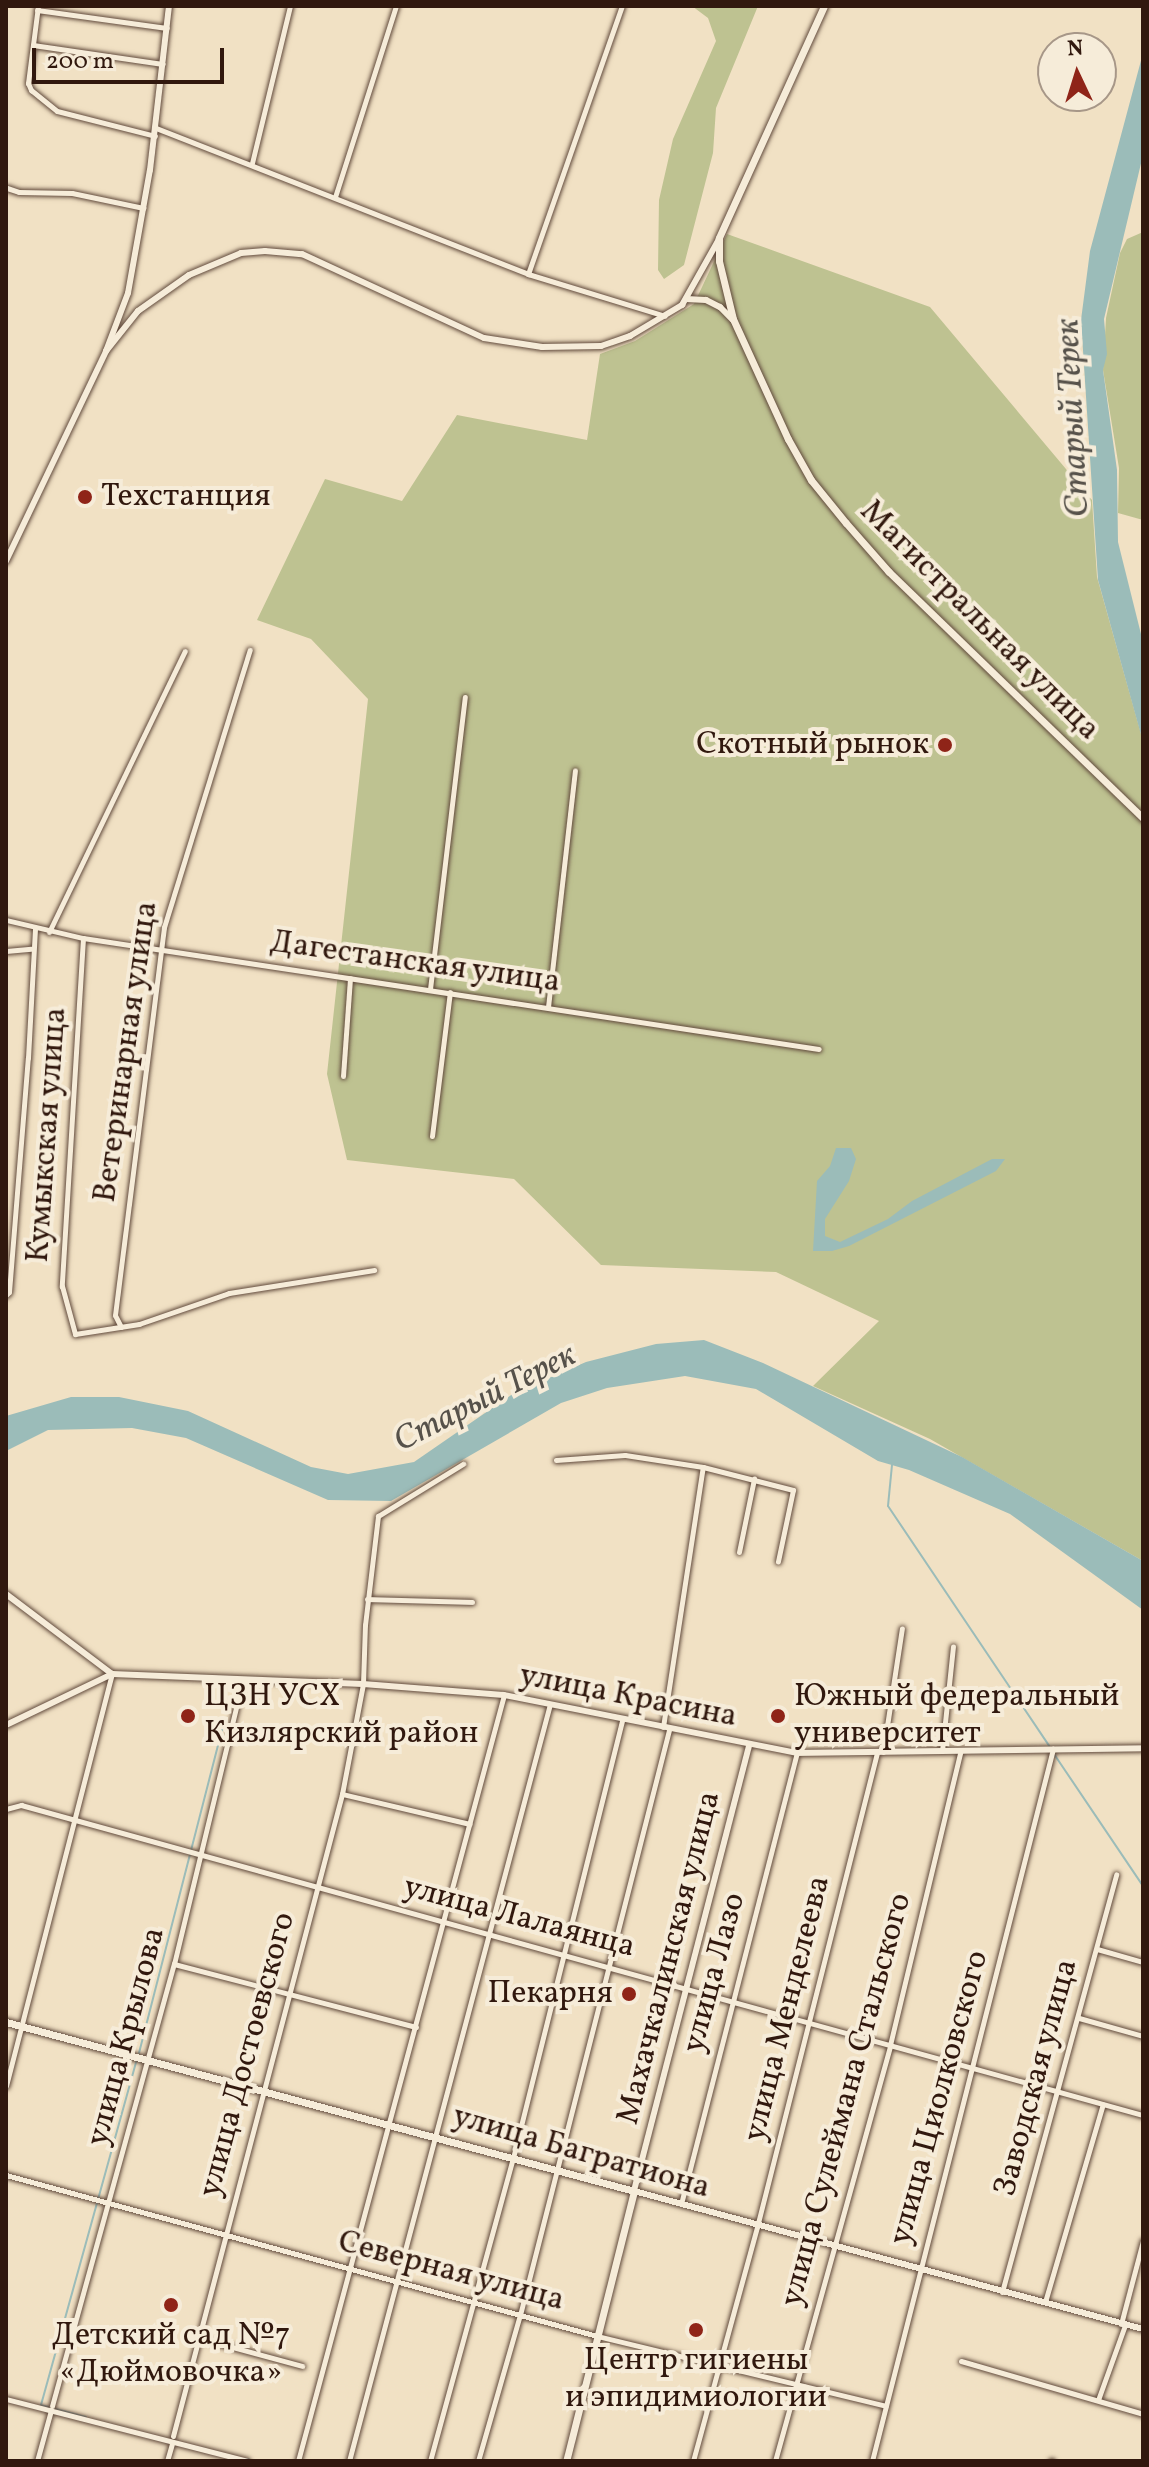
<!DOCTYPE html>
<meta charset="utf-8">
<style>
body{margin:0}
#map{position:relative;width:1149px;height:2467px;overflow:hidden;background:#f1e1c4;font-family:Vollkorn,serif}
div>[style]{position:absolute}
.green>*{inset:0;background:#bec291}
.water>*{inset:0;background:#9bbcb9}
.stream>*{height:2px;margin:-1px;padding:0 1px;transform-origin:1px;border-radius:1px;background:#9bbcb9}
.roads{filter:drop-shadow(0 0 2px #614a3c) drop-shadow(0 0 2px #614a3c)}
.minor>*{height:5px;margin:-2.5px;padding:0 2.5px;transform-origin:2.5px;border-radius:2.5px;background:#f6ecd9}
.tertiary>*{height:6px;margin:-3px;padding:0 3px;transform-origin:3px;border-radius:3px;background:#f6ecd9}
.secondary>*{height:7px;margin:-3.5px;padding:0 3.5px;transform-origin:3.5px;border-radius:3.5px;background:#f6ecd9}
.dots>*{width:22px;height:22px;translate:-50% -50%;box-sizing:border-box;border:4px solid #f6ecd9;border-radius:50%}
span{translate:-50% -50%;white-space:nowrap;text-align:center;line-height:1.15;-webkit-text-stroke:8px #f6ecd9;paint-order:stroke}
.poi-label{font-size:32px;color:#31180e}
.left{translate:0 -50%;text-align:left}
.right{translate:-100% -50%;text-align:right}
.street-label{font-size:32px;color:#31180e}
.water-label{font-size:34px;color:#56514a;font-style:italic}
.frame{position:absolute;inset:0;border:8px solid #31180e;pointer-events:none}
.north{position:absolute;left:1037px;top:32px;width:80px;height:80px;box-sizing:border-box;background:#f6ecd9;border:2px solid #a79788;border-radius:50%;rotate:356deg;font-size:22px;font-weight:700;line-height:32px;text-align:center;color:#31180e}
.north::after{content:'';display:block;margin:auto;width:28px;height:36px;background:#8f2418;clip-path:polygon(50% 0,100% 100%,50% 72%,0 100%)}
.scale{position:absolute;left:32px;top:48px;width:192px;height:36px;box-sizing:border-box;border:4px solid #31180e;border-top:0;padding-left:10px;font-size:24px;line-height:28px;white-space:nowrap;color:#31180e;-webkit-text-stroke:6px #f6ecd9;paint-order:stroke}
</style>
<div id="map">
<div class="green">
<i style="clip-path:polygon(692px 6px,758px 6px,716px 108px,713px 153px,684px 265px,664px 279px,658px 270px,659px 200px,673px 139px,716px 41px,708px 18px)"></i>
<i style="clip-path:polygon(1143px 232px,1143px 520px,1118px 513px,1119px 468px,1103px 370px,1106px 318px,1120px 253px,1127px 239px)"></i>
<i style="clip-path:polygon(727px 234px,930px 307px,1092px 500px,1097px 577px,1143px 741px,1143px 1561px,930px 1439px,813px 1386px,879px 1321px,776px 1272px,601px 1265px,514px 1179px,347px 1160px,327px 1074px,368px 699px,311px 639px,257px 620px,325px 479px,402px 501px,457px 415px,587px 440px,600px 354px,635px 341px,694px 304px)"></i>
</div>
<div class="water">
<i style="clip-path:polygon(1143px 53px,1143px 155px,1104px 319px,1107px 354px,1103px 370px,1117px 470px,1118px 542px,1143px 642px,1143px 742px,1098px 580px,1081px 320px,1090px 251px)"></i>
<i style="clip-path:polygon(836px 1148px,851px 1148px,856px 1159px,849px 1181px,825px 1219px,825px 1236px,840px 1242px,888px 1219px,912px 1201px,992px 1159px,1005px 1159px,996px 1171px,849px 1246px,832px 1251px,813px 1251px,817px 1181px,830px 1166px)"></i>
<i style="clip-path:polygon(704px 1340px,763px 1363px,962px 1457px,1143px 1561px,1143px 1610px,1010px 1514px,909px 1470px,878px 1461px,756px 1389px,685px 1376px,607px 1388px,561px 1403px,391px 1501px,328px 1500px,186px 1438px,132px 1428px,48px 1430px,6px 1451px,6px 1416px,71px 1397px,119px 1397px,188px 1411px,311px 1467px,348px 1474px,414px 1462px,514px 1393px,586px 1362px,656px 1344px)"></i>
</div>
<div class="stream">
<i style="left:892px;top:1465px;width:41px;rotate:95.6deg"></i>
<i style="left:888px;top:1506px;width:289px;rotate:56.1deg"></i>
<i style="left:1054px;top:1754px;width:159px;rotate:56deg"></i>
<i style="left:139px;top:2053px;width:334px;rotate:-75.6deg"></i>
<i style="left:86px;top:2417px;width:47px;rotate:-165.1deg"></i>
<i style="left:41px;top:2405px;width:359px;rotate:-74.5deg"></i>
<i style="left:247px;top:2459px;width:7px;rotate:16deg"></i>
</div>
<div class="roads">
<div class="minor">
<i style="left:38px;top:6px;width:78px;rotate:97.4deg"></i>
<i style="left:28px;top:83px;width:8px;rotate:67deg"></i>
<i style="left:31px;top:90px;width:33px;rotate:39deg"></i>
<i style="left:57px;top:111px;width:101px;rotate:14.3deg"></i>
<i style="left:37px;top:10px;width:131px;rotate:7.9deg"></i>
<i style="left:33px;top:45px;width:131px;rotate:8.3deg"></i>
<i style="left:156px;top:128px;width:400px;rotate:21.4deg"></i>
<i style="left:528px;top:274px;width:143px;rotate:17deg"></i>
<i style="left:252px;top:163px;width:162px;rotate:-76.4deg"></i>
<i style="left:7px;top:188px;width:13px;rotate:18deg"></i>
<i style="left:19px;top:192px;width:53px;rotate:1.1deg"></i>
<i style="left:72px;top:193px;width:73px;rotate:11.9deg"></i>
<i style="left:335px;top:197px;width:201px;rotate:-72.3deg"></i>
<i style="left:528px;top:274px;width:284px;rotate:-70.7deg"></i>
<i style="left:6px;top:920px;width:79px;rotate:13.2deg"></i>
<i style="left:83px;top:938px;width:744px;rotate:8.58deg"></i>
<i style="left:49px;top:932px;width:312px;rotate:-64.2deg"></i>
<i style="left:83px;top:938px;width:349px;rotate:93.5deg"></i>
<i style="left:62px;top:1286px;width:50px;rotate:74.8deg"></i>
<i style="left:75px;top:1334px;width:65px;rotate:-8.9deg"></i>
<i style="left:139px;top:1324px;width:95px;rotate:-19deg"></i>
<i style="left:229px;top:1293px;width:147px;rotate:-9deg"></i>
<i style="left:6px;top:951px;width:25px;rotate:-5deg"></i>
<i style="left:430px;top:989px;width:294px;rotate:-83.2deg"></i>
<i style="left:548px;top:1007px;width:238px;rotate:-83.5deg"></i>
<i style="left:343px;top:1076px;width:98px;rotate:-85.9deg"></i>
<i style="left:432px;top:1136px;width:145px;rotate:-82.9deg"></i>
<i style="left:6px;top:1295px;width:4px;rotate:-45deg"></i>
<i style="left:9px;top:1292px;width:235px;rotate:-85.4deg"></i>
<i style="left:28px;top:1058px;width:129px;rotate:-86.9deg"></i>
<i style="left:121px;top:1327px;width:13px;rotate:-117deg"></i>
<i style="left:115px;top:1315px;width:391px;rotate:-82.8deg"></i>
<i style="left:164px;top:927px;width:290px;rotate:-72.8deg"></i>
<i style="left:556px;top:1460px;width:69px;rotate:-4.1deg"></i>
<i style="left:625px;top:1455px;width:79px;rotate:8.7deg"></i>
<i style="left:703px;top:1467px;width:93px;rotate:14.3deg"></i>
<i style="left:793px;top:1490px;width:73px;rotate:101.9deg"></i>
<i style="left:739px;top:1552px;width:75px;rotate:-78.4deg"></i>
<i style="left:367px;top:1599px;width:105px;rotate:1.6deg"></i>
<i style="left:663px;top:1727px;width:263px;rotate:-81.3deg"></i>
<i style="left:942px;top:1751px;width:105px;rotate:-84deg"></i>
<i style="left:883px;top:1752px;width:125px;rotate:-81.3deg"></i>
<i style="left:342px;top:1794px;width:131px;rotate:13.2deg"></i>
<i style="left:6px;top:1809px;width:16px;rotate:-15deg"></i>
<i style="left:21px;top:1805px;width:1164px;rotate:15.45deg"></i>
<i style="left:1097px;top:1949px;width:48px;rotate:15.8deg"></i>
<i style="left:174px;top:1964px;width:250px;rotate:14.6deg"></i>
<i style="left:1079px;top:2018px;width:66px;rotate:15.7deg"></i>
<i style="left:6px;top:2086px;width:425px;rotate:-75.6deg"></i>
<i style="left:6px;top:2175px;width:613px;rotate:15.24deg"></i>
<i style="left:597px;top:2336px;width:297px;rotate:13.6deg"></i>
<i style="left:681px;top:2204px;width:466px;rotate:-75.6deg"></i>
<i style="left:1002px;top:2292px;width:433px;rotate:-74.7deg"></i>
<i style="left:1045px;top:2302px;width:206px;rotate:-73.7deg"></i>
<i style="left:1121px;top:2324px;width:86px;rotate:-75.2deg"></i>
<i style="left:199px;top:2338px;width:107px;rotate:15.2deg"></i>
<i style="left:961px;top:2361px;width:190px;rotate:16.2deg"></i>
<i style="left:6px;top:2399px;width:249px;rotate:14.4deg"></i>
<i style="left:1098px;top:2400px;width:80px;rotate:-70.2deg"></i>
<i style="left:52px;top:2406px;width:459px;rotate:-74.6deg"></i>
<i style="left:174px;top:1964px;width:293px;rotate:-76.4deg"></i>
<i style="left:173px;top:2436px;width:664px;rotate:-75.25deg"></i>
<i style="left:342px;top:1794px;width:112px;rotate:-79.2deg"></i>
<i style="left:363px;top:1684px;width:59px;rotate:-88.1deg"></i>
<i style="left:365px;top:1625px;width:110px;rotate:-83.2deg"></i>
<i style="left:378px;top:1516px;width:100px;rotate:-31.5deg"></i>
<i style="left:37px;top:2461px;width:53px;rotate:-74.6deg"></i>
<i style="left:167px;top:2461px;width:19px;rotate:-74deg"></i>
<i style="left:298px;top:2461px;width:793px;rotate:-74.95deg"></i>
<i style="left:349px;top:2461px;width:783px;rotate:-75.13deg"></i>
<i style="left:430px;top:2461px;width:314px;rotate:-74.7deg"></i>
<i style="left:513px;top:2158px;width:451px;rotate:-76deg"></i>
<i style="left:478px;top:2461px;width:152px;rotate:-74deg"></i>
<i style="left:520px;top:2315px;width:604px;rotate:-75.71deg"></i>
<i style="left:693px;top:2461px;width:243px;rotate:-74.7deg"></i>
<i style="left:757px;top:2227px;width:489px;rotate:-75.8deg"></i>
<i style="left:775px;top:2461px;width:432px;rotate:-74.5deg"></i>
<i style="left:890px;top:2045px;width:303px;rotate:-76.5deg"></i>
<i style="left:872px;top:2461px;width:735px;rotate:-75.74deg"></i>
<i style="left:1051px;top:2461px;width:1px"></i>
</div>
<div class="tertiary">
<i style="left:686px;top:299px;width:20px;rotate:3deg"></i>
<i style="left:706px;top:300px;width:16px;rotate:27deg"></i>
<i style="left:720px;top:307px;width:17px;rotate:45deg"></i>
<i style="left:106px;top:351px;width:51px;rotate:-51.3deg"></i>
<i style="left:138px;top:311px;width:62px;rotate:-35.2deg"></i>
<i style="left:189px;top:275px;width:56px;rotate:-22.9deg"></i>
<i style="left:241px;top:253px;width:24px;rotate:-5deg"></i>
<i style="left:265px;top:251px;width:37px;rotate:5deg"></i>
<i style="left:302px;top:254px;width:200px;rotate:24.8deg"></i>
<i style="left:484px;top:338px;width:59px;rotate:8.8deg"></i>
<i style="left:542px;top:347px;width:59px;rotate:-1deg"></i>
<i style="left:601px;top:346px;width:31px;rotate:-19deg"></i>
<i style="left:630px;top:336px;width:61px;rotate:-30.8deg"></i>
<i style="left:682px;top:305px;width:76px;rotate:-60.7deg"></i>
<i style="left:6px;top:561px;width:233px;rotate:-64.5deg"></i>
<i style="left:106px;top:351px;width:62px;rotate:-69.2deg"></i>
<i style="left:128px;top:293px;width:125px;rotate:-79.9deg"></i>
<i style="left:150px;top:170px;width:165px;rotate:-83.4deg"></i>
<i style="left:6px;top:1594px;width:133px;rotate:37deg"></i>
<i style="left:6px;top:1725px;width:118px;rotate:-25.7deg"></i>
<i style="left:112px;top:1674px;width:251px;rotate:2.3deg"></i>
<i style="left:363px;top:1684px;width:141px;rotate:4.5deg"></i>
<i style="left:504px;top:1695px;width:299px;rotate:11.2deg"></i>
<i style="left:797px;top:1753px;width:346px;rotate:-0.8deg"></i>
<i style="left:749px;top:1746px;width:460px;rotate:104.5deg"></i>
<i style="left:634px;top:2191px;width:527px;rotate:15.17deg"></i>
</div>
<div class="secondary">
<i style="left:824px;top:6px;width:255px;rotate:114.4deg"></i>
<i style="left:719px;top:238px;width:23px;rotate:90deg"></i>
<i style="left:719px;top:261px;width:60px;rotate:76.4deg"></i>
<i style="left:733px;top:319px;width:132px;rotate:65.4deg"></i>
<i style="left:788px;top:439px;width:47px;rotate:60.7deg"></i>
<i style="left:811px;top:480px;width:55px;rotate:50.9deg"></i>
<i style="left:846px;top:523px;width:65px;rotate:48.7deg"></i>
<i style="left:889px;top:572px;width:354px;rotate:44.1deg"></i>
<i style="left:6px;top:2022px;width:650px;rotate:15.06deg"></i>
<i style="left:634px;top:2191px;width:278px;rotate:104.1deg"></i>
</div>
</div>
<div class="dots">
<i style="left:85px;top:497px;background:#8f2418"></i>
<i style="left:945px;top:745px;background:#8f2418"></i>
<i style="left:188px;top:1716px;background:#8f2418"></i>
<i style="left:778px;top:1716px;background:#8f2418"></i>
<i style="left:629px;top:1994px;background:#8f2418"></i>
<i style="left:171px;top:2305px;background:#8f2418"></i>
<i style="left:696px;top:2330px;background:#8f2418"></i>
</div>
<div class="poi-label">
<span class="left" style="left:101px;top:497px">Техстанция</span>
<span class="right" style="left:929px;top:745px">Скотный рынок</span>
<span class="left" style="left:204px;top:1716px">ЦЗН УСХ<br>Кизлярский район</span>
<span class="left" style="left:794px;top:1716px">Южный федеральный<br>университет</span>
<span class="right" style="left:613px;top:1994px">Пекарня</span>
<span style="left:171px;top:2355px">Детский сад №7<br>«Дюймовочка»</span>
<span style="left:696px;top:2380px">Центр гигиены<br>и эпидимиологии</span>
</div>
<div class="street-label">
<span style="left:979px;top:621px;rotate:45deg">Магистральная улица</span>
<span style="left:415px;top:963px;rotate:8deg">Дагестанская улица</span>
<span style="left:127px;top:1052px;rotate:-82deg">Ветеринарная улица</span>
<span style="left:48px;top:1135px;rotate:-86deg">Кумыкская улица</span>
<span style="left:628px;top:1697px;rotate:11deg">улица Красина</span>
<span style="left:519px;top:1918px;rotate:15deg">улица Лалаянца</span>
<span style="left:670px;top:1958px;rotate:-76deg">Махачкалинская улица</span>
<span style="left:715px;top:1973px;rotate:-75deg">улица Лазо</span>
<span style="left:788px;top:2009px;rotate:-76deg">улица Менделеева</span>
<span style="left:127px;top:2037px;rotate:-75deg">улица Крылова</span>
<span style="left:248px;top:2055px;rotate:-75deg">улица Достоевского</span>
<span style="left:1037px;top:2078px;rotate:-75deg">Заводская улица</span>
<span style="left:940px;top:2098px;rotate:-75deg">улица Циолковского</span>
<span style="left:847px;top:2100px;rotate:-75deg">улица Сулеймана Стальского</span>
<span style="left:581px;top:2153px;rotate:16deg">улица Багратиона</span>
<span style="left:451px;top:2272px;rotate:15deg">Северная улица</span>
</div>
<div class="water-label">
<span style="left:1074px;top:418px;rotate:-93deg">Старый Терек</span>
<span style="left:485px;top:1399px;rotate:-27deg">Старый Терек</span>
</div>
<div class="frame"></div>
<div class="north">N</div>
<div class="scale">200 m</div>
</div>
